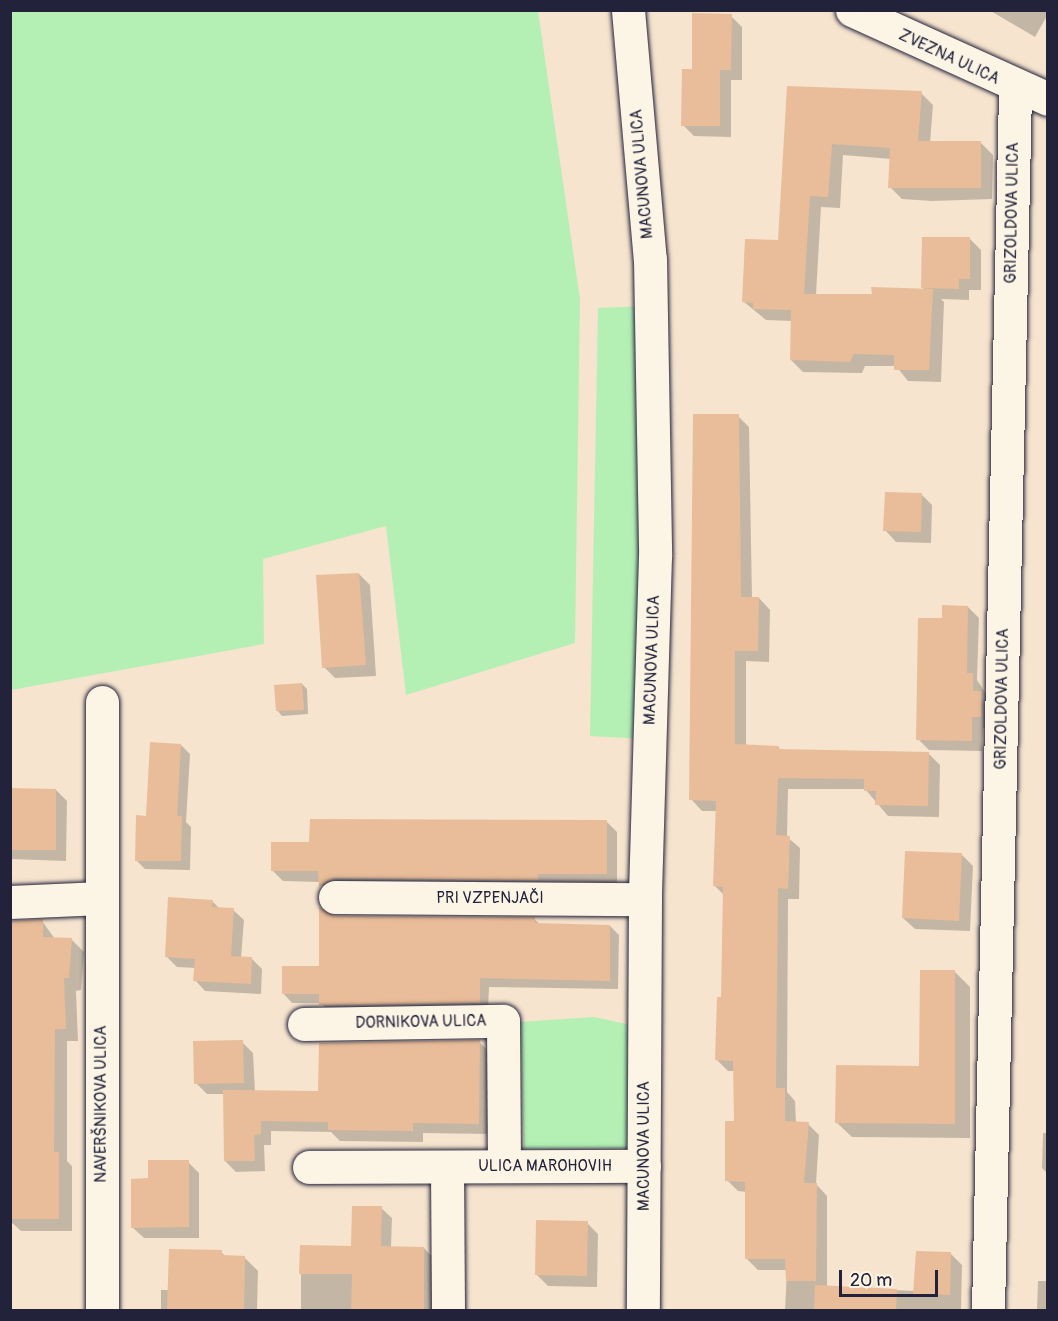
<!DOCTYPE html>
<meta charset="utf-8">
<style>
body{margin:0}
#map{position:relative;width:1058px;height:1321px;overflow:hidden;background:#f6e4ce;font-family:Pangolin,sans-serif}
div>[style]{position:absolute}
.green>*{inset:0;background:#b4f0b4}
.shadow>*{inset:0;background:#0003}
.building>*{inset:0;background:#e9bd99}
.roads{filter:drop-shadow(0 0 2px #22223b) drop-shadow(0 0 2px #22223b)}
.minor>*{height:33px;margin:-16.5px;padding:0 16.5px;transform-origin:16.5px;border-radius:16.5px;background:#fcf5e5}
span{translate:-50% -50%;white-space:nowrap;text-align:center;line-height:1.15;-webkit-text-stroke:6px #fcf5e5;paint-order:stroke}
.street-label{font-size:16px;color:#22223b}
.frame{position:absolute;inset:0;border:12px solid #22223b;pointer-events:none}
.scale{position:absolute;left:839px;top:1270px;width:99px;height:27px;box-sizing:border-box;border:3px solid #22223b;border-top:0;padding-left:8px;font-size:18px;line-height:21px;white-space:nowrap;color:#22223b;-webkit-text-stroke:4px #fcf5e5;paint-order:stroke}
</style>
<div id="map">
<div class="green">
<i style="clip-path:polygon(11px 10px,538px 11px,580px 299px,575px 643px,406px 695px,386px 526px,263px 559px,264px 644px,11px 690px)"></i>
<i style="clip-path:polygon(651px 306px,645px 739px,590px 736px,598px 308px)"></i>
<i style="clip-path:polygon(594px 1017px,640px 1027px,641px 1148px,524px 1149px,520px 1022px)"></i>
</div>
<div class="shadow">
<i style="clip-path:polygon(989px 10px,1048px 10px,1048px 14px,1035px 37px)"></i>
<i style="clip-path:polygon(731px 16px,742px 27px,742px 80px,731px 80px,731px 137px,694px 136px,683px 125px,694px 70px)"></i>
<i style="clip-path:polygon(789px 88px,921px 93px,933px 105px,930px 143px,981px 143px,993px 155px,992px 199px,932px 201px,902px 199px,890px 187px,891px 159px,843px 155px,840px 208px,821px 207px,816px 295px,873px 296px,925px 290px,923px 288px,970px 239px,981px 250px,981px 290px,969px 290px,969px 300px,941px 299px,944px 302px,941px 382px,908px 381px,896px 366px,865px 366px,862px 373px,803px 372px,791px 360px,792px 321px,766px 320px,744px 302px,780px 242px)"></i>
<i style="clip-path:polygon(738px 416px,749px 427px,752px 598px,759px 598px,770px 610px,769px 662px,746px 661px,746px 746px,778px 747px,782px 751px,929px 754px,940px 765px,939px 817px,888px 816px,865px 789px,788px 789px,787px 837px,800px 848px,799px 899px,788px 899px,787px 1092px,795px 1101px,796px 1123px,808px 1124px,819px 1135px,816px 1184px,827px 1196px,827px 1287px,915px 1291px,950px 1253px,962px 1265px,961px 1310px,785px 1310px,787px 1270px,758px 1270px,747px 1259px,747px 1192px,738px 1191px,727px 1180px,735px 1122px,734px 1071px,728px 1071px,716px 1059px,723px 999px,724px 895px,715px 886px,717px 811px,702px 811px,691px 799px)"></i>
<i style="clip-path:polygon(921px 494px,932px 505px,931px 543px,896px 542px,885px 530px)"></i>
<i style="clip-path:polygon(359px 574px,370px 585px,376px 676px,335px 678px,324px 667px)"></i>
<i style="clip-path:polygon(968px 607px,979px 618px,977px 680px,992px 703px,992px 728px,983px 728px,982px 751px,929px 750px,918px 739px,944px 620px)"></i>
<i style="clip-path:polygon(302px 684px,307px 689px,308px 714px,282px 716px,277px 710px)"></i>
<i style="clip-path:polygon(181px 745px,190px 754px,186px 822px,191px 827px,190px 870px,145px 869px,136px 860px,148px 817px)"></i>
<i style="clip-path:polygon(10px 790px,56px 790px,67px 801px,66px 861px,10px 859px)"></i>
<i style="clip-path:polygon(606px 821px,617px 832px,617px 884px,332px 897px,320px 882px,283px 881px,272px 870px,311px 844px)"></i>
<i style="clip-path:polygon(962px 855px,973px 866px,970px 931px,915px 929px,903px 918px)"></i>
<i style="clip-path:polygon(212px 901px,220px 909px,233px 910px,244px 920px,241px 958px,252px 959px,262px 969px,261px 994px,205px 991px,195px 980px,196px 968px,177px 967px,166px 956px)"></i>
<i style="clip-path:polygon(534px 919px,541px 925px,610px 926px,619px 935px,618px 989px,489px 987px,488px 1011px,330px 1014px,321px 1003px,292px 1003px,283px 993px,320px 967px)"></i>
<i style="clip-path:polygon(42px 921px,55px 939px,71px 939px,84px 952px,81px 990px,76px 991px,78px 1041px,67px 1041px,67px 1161px,72px 1166px,72px 1231px,21px 1231px,10px 1221px,10px 922px)"></i>
<i style="clip-path:polygon(955px 972px,970px 987px,970px 1138px,852px 1137px,836px 1122px,920px 1067px)"></i>
<i style="clip-path:polygon(242px 1042px,253px 1053px,255px 1092px,320px 1093px,479px 1042px,490px 1052px,489px 1134px,423px 1133px,423px 1142px,340px 1141px,331px 1132px,271px 1131px,271px 1145px,264px 1145px,265px 1171px,236px 1172px,225px 1161px,225px 1094px,207px 1094px,196px 1083px)"></i>
<i style="clip-path:polygon(1043px 1133px,1048px 1133px,1048px 1174px,1042px 1168px)"></i>
<i style="clip-path:polygon(188px 1162px,199px 1173px,199px 1238px,144px 1238px,132px 1227px,150px 1180px)"></i>
<i style="clip-path:polygon(381px 1208px,392px 1218px,391px 1247px,424px 1248px,434px 1259px,435px 1310px,301px 1310px,301px 1247px,353px 1247px)"></i>
<i style="clip-path:polygon(587px 1223px,598px 1234px,597px 1287px,548px 1286px,537px 1275px)"></i>
<i style="clip-path:polygon(221px 1252px,226px 1257px,244px 1257px,258px 1271px,257px 1310px,161px 1310px,161px 1290px,169px 1290px)"></i>
<i style="clip-path:polygon(1038px 1281px,1048px 1281px,1048px 1310px,1037px 1310px)"></i>
</div>
<div class="building">
<i style="clip-path:polygon(692px 13px,732px 14px,731px 70px,720px 70px,720px 126px,681px 126px,682px 69px,692px 69px)"></i>
<i style="clip-path:polygon(787px 86px,922px 91px,918px 141px,981px 141px,981px 188px,888px 188px,890px 148px,832px 144px,828px 197px,810px 196px,804px 294px,872px 294px,871px 287px,933px 289px,929px 370px,894px 370px,894px 355px,854px 354px,850px 362px,790px 360px,791px 310px,753px 309px,753px 303px,742px 302px,745px 239px,778px 240px)"></i>
<i style="clip-path:polygon(922px 237px,970px 237px,970px 279px,959px 279px,959px 289px,921px 288px)"></i>
<i style="clip-path:polygon(693px 414px,739px 414px,741px 597px,759px 597px,758px 651px,735px 651px,735px 744px,779px 746px,778px 749px,929px 752px,928px 806px,875px 805px,876px 791px,864px 791px,864px 779px,778px 778px,776px 835px,790px 836px,788px 889px,778px 888px,776px 1088px,785px 1088px,785px 1121px,809px 1122px,804px 1183px,817px 1183px,816px 1281px,786px 1281px,785px 1259px,745px 1259px,745px 1182px,725px 1181px,725px 1121px,734px 1121px,733px 1061px,715px 1060px,717px 997px,721px 997px,723px 887px,713px 886px,716px 801px,689px 800px)"></i>
<i style="clip-path:polygon(885px 492px,922px 493px,921px 532px,883px 531px)"></i>
<i style="clip-path:polygon(359px 573px,366px 665px,322px 668px,316px 575px)"></i>
<i style="clip-path:polygon(942px 605px,968px 606px,967px 673px,973px 673px,973px 691px,981px 691px,981px 717px,972px 717px,972px 741px,916px 740px,918px 618px,942px 618px)"></i>
<i style="clip-path:polygon(302px 683px,304px 710px,276px 711px,274px 685px)"></i>
<i style="clip-path:polygon(150px 742px,181px 744px,177px 816px,182px 816px,181px 861px,135px 861px,136px 815px,146px 816px)"></i>
<i style="clip-path:polygon(10px 788px,56px 789px,56px 850px,10px 850px)"></i>
<i style="clip-path:polygon(310px 819px,607px 820px,607px 874px,538px 874px,538px 880px,335px 878px,319px 887px,318px 871px,271px 871px,271px 842px,309px 842px)"></i>
<i style="clip-path:polygon(905px 851px,962px 853px,959px 921px,902px 918px)"></i>
<i style="clip-path:polygon(168px 897px,213px 900px,212px 907px,234px 908px,231px 956px,252px 957px,251px 984px,193px 981px,195px 959px,165px 957px)"></i>
<i style="clip-path:polygon(319px 907px,335px 916px,535px 917px,535px 923px,610px 925px,610px 981px,480px 978px,480px 1003px,319px 1005px,319px 994px,282px 994px,282px 966px,319px 966px)"></i>
<i style="clip-path:polygon(43px 919px,43px 937px,72px 938px,69px 978px,64px 978px,66px 1029px,55px 1029px,54px 1152px,59px 1152px,59px 1219px,10px 1219px,10px 921px)"></i>
<i style="clip-path:polygon(920px 970px,955px 970px,955px 1124px,835px 1123px,836px 1065px,919px 1066px)"></i>
<i style="clip-path:polygon(243px 1040px,244px 1083px,194px 1084px,193px 1041px)"></i>
<i style="clip-path:polygon(480px 1040px,479px 1124px,413px 1123px,413px 1131px,328px 1130px,328px 1122px,261px 1121px,261px 1134px,254px 1135px,255px 1161px,224px 1161px,223px 1090px,318px 1091px,319px 1043px)"></i>
<i style="clip-path:polygon(148px 1160px,189px 1160px,189px 1227px,131px 1228px,131px 1179px,148px 1178px)"></i>
<i style="clip-path:polygon(352px 1206px,382px 1206px,381px 1246px,424px 1247px,424px 1311px,351px 1311px,352px 1274px,299px 1274px,300px 1245px,351px 1246px)"></i>
<i style="clip-path:polygon(536px 1220px,588px 1221px,587px 1276px,535px 1275px)"></i>
<i style="clip-path:polygon(169px 1249px,222px 1250px,222px 1255px,245px 1256px,244px 1311px,167px 1311px)"></i>
<i style="clip-path:polygon(916px 1251px,951px 1252px,950px 1295px,913px 1294px)"></i>
<i style="clip-path:polygon(815px 1285px,897px 1289px,896px 1311px,814px 1311px)"></i>
</div>
<div class="roads">
<div class="minor">
<i style="left:628px;top:10px;width:250px;rotate:85deg"></i>
<i style="left:650px;top:259px;width:297px;rotate:89deg"></i>
<i style="left:655px;top:556px;width:343px;rotate:91.7deg"></i>
<i style="left:645px;top:899px;width:411px;rotate:90.3deg"></i>
<i style="left:852px;top:10px;width:215px;rotate:24.4deg"></i>
<i style="left:335px;top:897px;width:310px;rotate:0.4deg"></i>
<i style="left:10px;top:902px;width:92px;rotate:-2.5deg"></i>
<i style="left:304px;top:1024px;width:199px;rotate:-0.9deg"></i>
<i style="left:503px;top:1021px;width:143px;rotate:89.6deg"></i>
<i style="left:309px;top:1167px;width:335px;rotate:-0.2deg"></i>
<i style="left:447px;top:1168px;width:142px;rotate:89.6deg"></i>
<i style="left:102px;top:1310px;width:608px;rotate:-90deg"></i>
<i style="left:988px;top:1310px;width:1222px;rotate:-88.73deg"></i>
</div>
</div>
<div class="street-label">
<span style="left:949px;top:57px;rotate:25deg">ZVEZNA ULICA</span>
<span style="left:642px;top:174px;rotate:-95deg">MACUNOVA ULICA</span>
<span style="left:1012px;top:213px;rotate:-89deg">GRIZOLDOVA ULICA</span>
<span style="left:652px;top:660px;rotate:-88deg">MACUNOVA ULICA</span>
<span style="left:1002px;top:699px;rotate:-89deg">GRIZOLDOVA ULICA</span>
<span style="left:490px;top:898px">PRI VZPENJAČI</span>
<span style="left:421px;top:1022px;rotate:-1deg">DORNIKOVA ULICA</span>
<span style="left:101px;top:1104px;rotate:-90deg">NAVERŠNIKOVA ULICA</span>
<span style="left:644px;top:1146px;rotate:-90deg">MACUNOVA ULICA</span>
<span style="left:545px;top:1166px">ULICA MAROHOVIH</span>
</div>
<div class="frame"></div>
<div class="scale">20 m</div>
</div>
